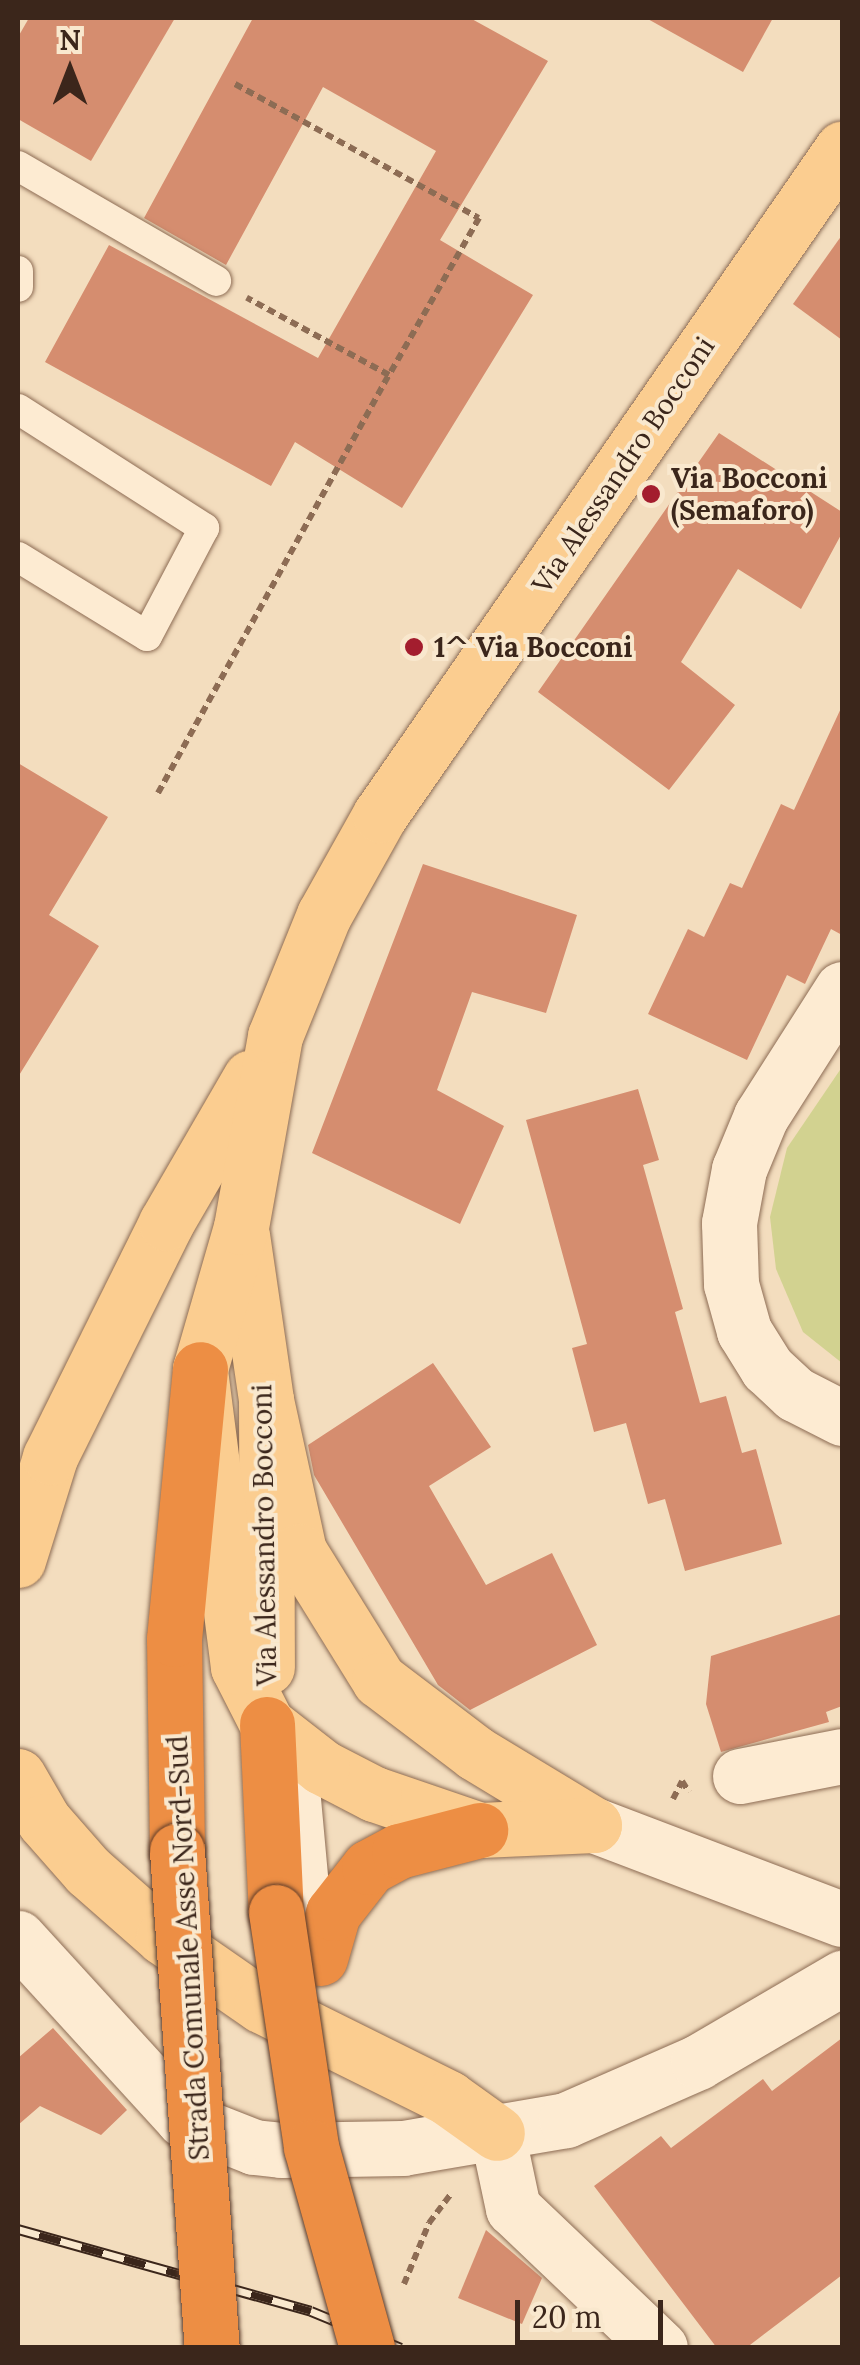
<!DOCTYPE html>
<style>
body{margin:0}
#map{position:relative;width:860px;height:2365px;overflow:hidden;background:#f3ddbe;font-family:Lora,serif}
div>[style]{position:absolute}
.green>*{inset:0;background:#d2d290}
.building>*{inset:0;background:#d58d6f}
.path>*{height:6px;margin-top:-3px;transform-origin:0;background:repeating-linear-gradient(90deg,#8d6c54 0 8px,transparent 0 13px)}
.roads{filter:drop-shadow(0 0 2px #8d6c54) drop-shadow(0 0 2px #8d6c54)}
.lane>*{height:30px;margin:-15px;padding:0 15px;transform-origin:15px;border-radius:15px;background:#fdebd2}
.street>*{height:55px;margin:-27.5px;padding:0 27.5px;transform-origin:27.5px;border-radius:27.5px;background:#fdebd2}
.secondary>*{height:55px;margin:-27.5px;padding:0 27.5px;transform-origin:27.5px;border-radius:27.5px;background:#fdebd2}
.primary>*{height:55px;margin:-27.5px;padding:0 27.5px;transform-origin:27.5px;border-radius:27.5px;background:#fbcd90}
.highway>*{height:55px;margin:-27.5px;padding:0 27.5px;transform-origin:27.5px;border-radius:27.5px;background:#ed8e44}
.rail>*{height:11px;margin-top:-5.5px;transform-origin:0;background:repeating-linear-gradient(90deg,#f9e8ce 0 22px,#3b261b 0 44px);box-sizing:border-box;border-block:2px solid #3b261b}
.bridges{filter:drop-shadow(0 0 2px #5a3a29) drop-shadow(0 0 2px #5a3a29)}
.highway-bridge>*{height:55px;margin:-27.5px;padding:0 27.5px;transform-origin:27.5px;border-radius:27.5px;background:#ed8e44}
.dots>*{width:28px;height:28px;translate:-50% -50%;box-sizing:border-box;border:5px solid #f9e8ce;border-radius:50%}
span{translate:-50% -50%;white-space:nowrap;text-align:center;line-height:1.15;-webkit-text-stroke:8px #f9e8ce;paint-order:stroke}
.street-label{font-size:28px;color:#3b261b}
.poi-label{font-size:28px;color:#3b261b;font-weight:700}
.left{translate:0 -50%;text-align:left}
.frame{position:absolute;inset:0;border:20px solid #3b261b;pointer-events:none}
.north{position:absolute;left:20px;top:20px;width:100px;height:100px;-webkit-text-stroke:8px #f9e8ce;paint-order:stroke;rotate:0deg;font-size:28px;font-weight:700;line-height:40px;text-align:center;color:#3b261b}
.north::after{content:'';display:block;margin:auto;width:35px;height:45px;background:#3b261b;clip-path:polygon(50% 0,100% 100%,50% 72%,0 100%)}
.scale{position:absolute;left:515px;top:2300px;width:148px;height:45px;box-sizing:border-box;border:5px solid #3b261b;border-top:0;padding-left:12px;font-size:30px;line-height:35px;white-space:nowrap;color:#3b261b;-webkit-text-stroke:8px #f9e8ce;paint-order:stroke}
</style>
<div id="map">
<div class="green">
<i style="clip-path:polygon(842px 1067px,842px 1363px,803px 1332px,776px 1269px,770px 1217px,787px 1148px)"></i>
</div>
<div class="building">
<i style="clip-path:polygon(29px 18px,175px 18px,91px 161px,18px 119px,18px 37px)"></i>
<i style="clip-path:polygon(253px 18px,470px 18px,548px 61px,440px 240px,533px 295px,402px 508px,295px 442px,271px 486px,45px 362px,109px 245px,318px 358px,436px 151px,323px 87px,226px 265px,144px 218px)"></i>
<i style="clip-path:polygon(646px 18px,773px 18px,743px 72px)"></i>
<i style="clip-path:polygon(842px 235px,842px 340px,793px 304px)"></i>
<i style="clip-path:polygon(719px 433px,842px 512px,842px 533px,801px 609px,738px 569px,681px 662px,735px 705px,669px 790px,538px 692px)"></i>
<i style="clip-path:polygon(842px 706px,842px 935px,831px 929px,805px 984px,787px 975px,747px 1060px,648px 1014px,688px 929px,704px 937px,730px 883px,742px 888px,781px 804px,794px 810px)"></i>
<i style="clip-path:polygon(18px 763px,108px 817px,49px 915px,99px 946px,18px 1077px)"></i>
<i style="clip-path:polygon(423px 864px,577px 915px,546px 1013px,472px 992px,437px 1090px,504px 1126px,460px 1224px,312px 1153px)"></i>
<i style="clip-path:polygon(638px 1089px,659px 1160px,643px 1165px,683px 1309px,675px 1312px,700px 1403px,726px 1396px,742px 1453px,756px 1449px,782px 1544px,685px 1571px,665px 1499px,648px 1504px,626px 1423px,594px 1432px,572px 1348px,587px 1344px,526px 1120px)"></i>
<i style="clip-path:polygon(433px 1363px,491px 1447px,429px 1486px,486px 1585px,552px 1553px,597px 1645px,470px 1710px,438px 1685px,314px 1475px,308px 1445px)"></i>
<i style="clip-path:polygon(842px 1614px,842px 1706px,826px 1712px,829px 1722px,721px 1752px,706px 1704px,711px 1656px)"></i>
<i style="clip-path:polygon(53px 2028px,127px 2110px,101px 2135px,40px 2106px,18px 2125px,18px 2058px)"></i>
<i style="clip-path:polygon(842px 2038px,842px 2275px,746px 2348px,717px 2348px,594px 2186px,661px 2136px,671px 2148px,763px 2079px,772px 2091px)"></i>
<i style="clip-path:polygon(486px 2230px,542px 2278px,522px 2324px,458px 2298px)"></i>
</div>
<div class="path">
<i style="left:235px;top:84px;width:278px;rotate:28.8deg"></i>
<i style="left:479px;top:218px;width:181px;rotate:119.8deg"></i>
<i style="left:158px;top:793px;width:478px;rotate:-61.1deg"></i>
<i style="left:389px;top:375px;width:162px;rotate:-151.5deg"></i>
<i style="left:673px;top:1799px;width:20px;rotate:-63deg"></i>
<i style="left:682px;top:1781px;width:13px;rotate:58deg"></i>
<i style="left:404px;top:2284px;width:66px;rotate:-67.7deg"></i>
<i style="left:429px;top:2223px;width:36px;rotate:-53deg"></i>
</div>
<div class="roads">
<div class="lane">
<i style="left:18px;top:166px;width:229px;rotate:30.1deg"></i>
<i style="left:18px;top:271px;width:16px;rotate:90deg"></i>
<i style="left:18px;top:409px;width:221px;rotate:32.6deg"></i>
<i style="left:204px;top:528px;width:122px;rotate:117.8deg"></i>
<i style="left:147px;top:636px;width:151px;rotate:-148.5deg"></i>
<i style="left:289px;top:1756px;width:26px;rotate:54deg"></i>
<i style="left:304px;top:1777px;width:154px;rotate:84.8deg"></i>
</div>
<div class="street">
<i style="left:842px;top:989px;width:151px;rotate:122.5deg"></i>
<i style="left:761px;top:1116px;width:57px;rotate:112.5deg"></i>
<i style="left:739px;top:1169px;width:55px;rotate:100.5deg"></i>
<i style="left:729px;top:1223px;width:61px;rotate:88.1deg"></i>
<i style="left:731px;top:1284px;width:49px;rotate:74.5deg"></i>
<i style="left:744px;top:1331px;width:44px;rotate:58.1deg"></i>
<i style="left:767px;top:1368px;width:38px;rotate:43deg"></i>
<i style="left:795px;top:1394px;width:53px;rotate:27.1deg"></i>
<i style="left:740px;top:1776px;width:104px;rotate:-11.1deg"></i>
<i style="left:497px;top:2133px;width:77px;rotate:78deg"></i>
<i style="left:513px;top:2208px;width:203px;rotate:43.6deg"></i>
</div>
<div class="secondary">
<i style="left:594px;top:1825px;width:265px;rotate:20.8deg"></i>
<i style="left:18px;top:1938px;width:245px;rotate:47.6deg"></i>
<i style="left:183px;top:2119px;width:76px;rotate:21.5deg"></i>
<i style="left:254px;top:2147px;width:27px;rotate:6deg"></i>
<i style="left:281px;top:2150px;width:122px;rotate:-0.9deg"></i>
<i style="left:403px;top:2148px;width:165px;rotate:-9.7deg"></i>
<i style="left:566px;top:2120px;width:144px;rotate:-23.7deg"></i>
<i style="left:698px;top:2062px;width:167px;rotate:-30.3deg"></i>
</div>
<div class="primary">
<i style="left:242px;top:1235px;width:167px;rotate:81.7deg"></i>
<i style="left:266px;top:1400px;width:267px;rotate:89.8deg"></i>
<i style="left:266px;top:1400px;width:155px;rotate:77.7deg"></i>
<i style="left:299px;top:1551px;width:152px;rotate:58.2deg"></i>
<i style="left:379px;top:1680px;width:121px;rotate:37.2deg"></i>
<i style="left:475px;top:1753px;width:139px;rotate:31.2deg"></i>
<i style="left:18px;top:1560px;width:108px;rotate:-72.7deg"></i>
<i style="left:50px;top:1457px;width:261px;rotate:-63.6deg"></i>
<i style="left:166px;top:1223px;width:168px;rotate:-59.9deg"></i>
<i style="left:18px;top:1776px;width:52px;rotate:60deg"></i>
<i style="left:44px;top:1821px;width:67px;rotate:48.7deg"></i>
<i style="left:88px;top:1871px;width:100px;rotate:41.3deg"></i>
<i style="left:163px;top:1937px;width:119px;rotate:34.8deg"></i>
<i style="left:261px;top:2005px;width:209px;rotate:26.4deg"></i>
<i style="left:448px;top:2098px;width:60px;rotate:35.5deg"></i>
<i style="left:594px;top:1825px;width:114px;rotate:177.5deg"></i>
<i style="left:480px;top:1830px;width:112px;rotate:-161.2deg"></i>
<i style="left:374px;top:1794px;width:59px;rotate:-152.6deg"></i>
<i style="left:322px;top:1767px;width:70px;rotate:-142deg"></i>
<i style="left:267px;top:1724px;width:64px;rotate:-117deg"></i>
<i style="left:238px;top:1667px;width:300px;rotate:-97.3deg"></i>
<i style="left:200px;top:1369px;width:148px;rotate:-73.9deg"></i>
<i style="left:241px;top:1227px;width:194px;rotate:-79.9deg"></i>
<i style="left:275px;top:1036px;width:131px;rotate:-68deg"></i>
<i style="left:324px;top:915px;width:115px;rotate:-60.8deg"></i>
<i style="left:380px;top:815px;width:811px;rotate:-55.25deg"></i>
</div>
<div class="highway">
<i style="left:267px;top:1724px;width:188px;rotate:87.3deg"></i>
<i style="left:177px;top:1851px;width:212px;rotate:-90.8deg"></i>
<i style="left:174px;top:1639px;width:271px;rotate:-84.5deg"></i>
<i style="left:320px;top:1958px;width:47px;rotate:-73.9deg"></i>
<i style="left:333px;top:1913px;width:58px;rotate:-52deg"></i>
<i style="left:369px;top:1867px;width:34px;rotate:-28deg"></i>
<i style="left:399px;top:1851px;width:84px;rotate:-14.5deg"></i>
</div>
</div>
<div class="rail">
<i style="left:18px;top:2229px;width:304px;rotate:15.6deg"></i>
<i style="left:311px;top:2311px;width:97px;rotate:22.3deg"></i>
</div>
<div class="bridges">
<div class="highway-bridge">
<i style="left:177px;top:1851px;width:498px;rotate:86deg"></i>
<i style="left:276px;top:1912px;width:238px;rotate:81.5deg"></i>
<i style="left:311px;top:2147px;width:209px;rotate:74.4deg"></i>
</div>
</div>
<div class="dots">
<i style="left:651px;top:494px;background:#a31d2e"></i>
<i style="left:414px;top:647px;background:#a31d2e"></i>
</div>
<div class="street-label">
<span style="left:623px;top:465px;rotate:-56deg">Via Alessandro Bocconi</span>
<span style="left:264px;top:1535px;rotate:-91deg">Via Alessandro Bocconi</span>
<span style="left:188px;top:1948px;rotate:-93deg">Strada Comunale Asse Nord-Sud</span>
</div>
<div class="poi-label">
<span class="left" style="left:671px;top:494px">Via Bocconi<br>(Semaforo)</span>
<span class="left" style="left:434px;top:647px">1^ Via Bocconi</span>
</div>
<div class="frame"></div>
<div class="north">N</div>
<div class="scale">20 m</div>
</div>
